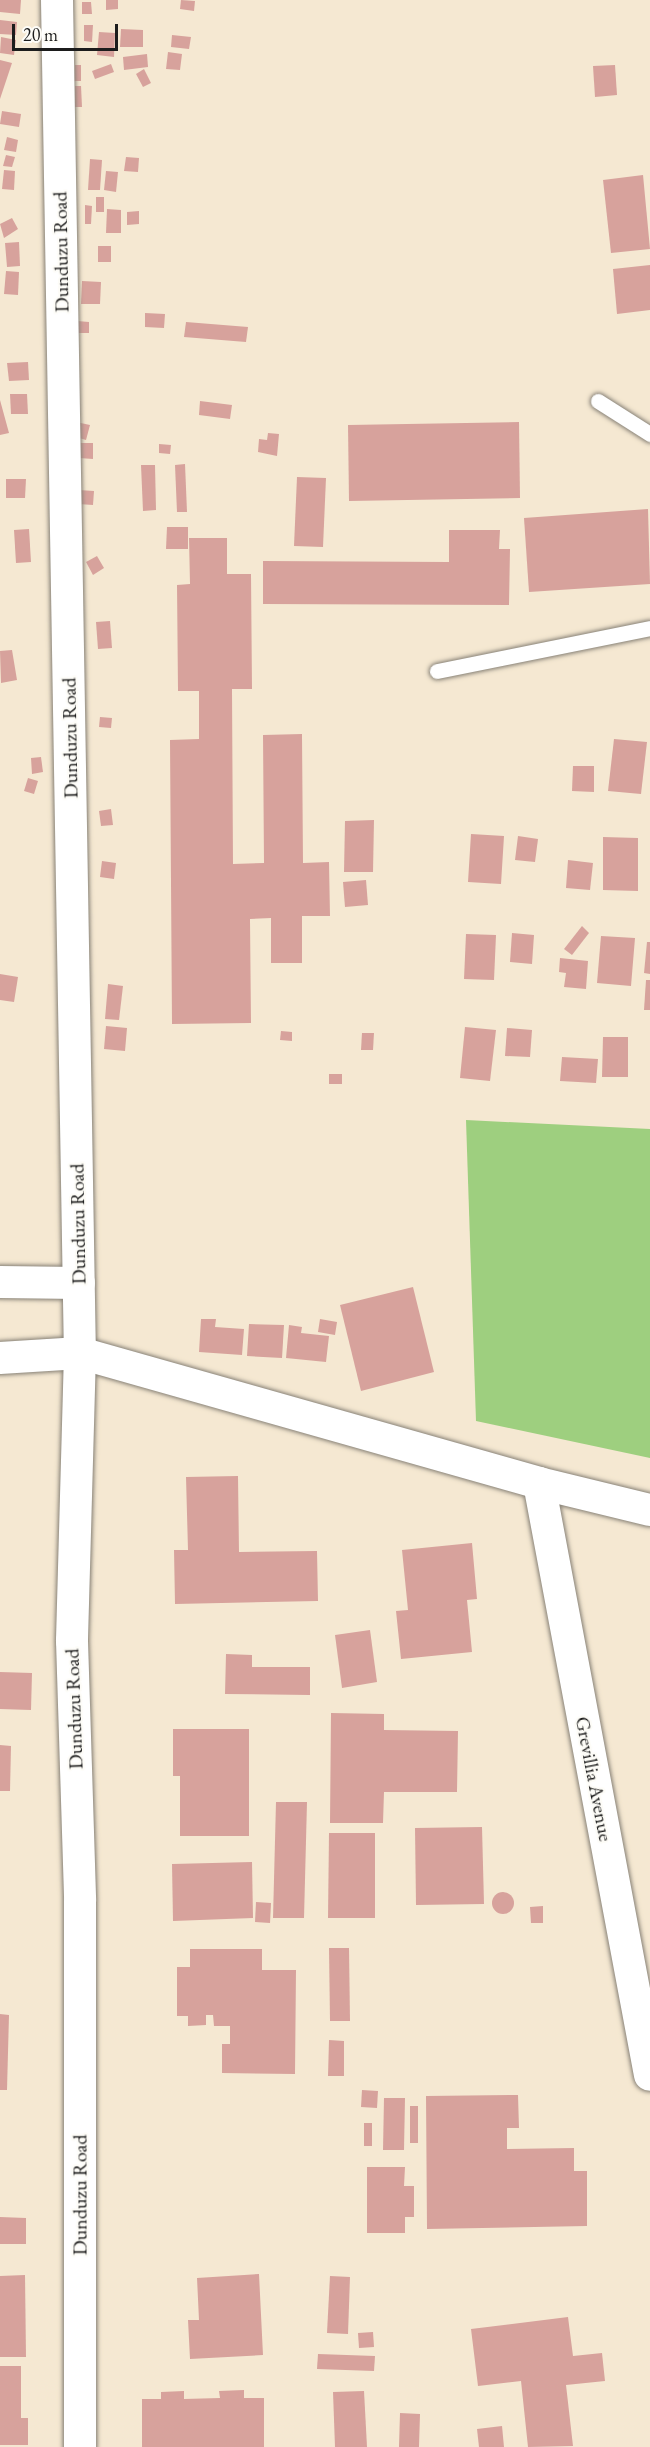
<!DOCTYPE html>
<style>
body{margin:0}
#map{position:relative;width:650px;height:2447px;overflow:hidden;background:#f5e8d2;font-family:"EB Garamond",serif}
div>[style]{position:absolute}
.green>*{inset:0;background:#9ecf7f}
.building>*{inset:0;background:#d7a29c}
.round{border-radius:50%}
.roads{filter:drop-shadow(0 0 2px #888277) drop-shadow(0 0 2px #888277)}
.service>*{height:15px;margin:-7.5px;padding:0 7.5px;transform-origin:7.5px;border-radius:7.5px;background:#fff}
.minor>*{height:32px;margin:-16px;padding:0 16px;transform-origin:16px;border-radius:16px;background:#fff}
span{translate:-50% -50%;white-space:nowrap;text-align:center;line-height:1.15;-webkit-text-stroke:4.5px #fdfcf7;paint-order:stroke}
.street-label{font-size:20px;color:#1c1c1c}
.scale{position:absolute;left:12px;top:24px;width:106px;height:27px;box-sizing:border-box;border:3px solid #1c1c1c;border-top:0;padding-left:8px;font-size:18px;line-height:21px;white-space:nowrap;color:#1c1c1c;-webkit-text-stroke:4px #fdfcf7;paint-order:stroke}
</style>
<div id="map">
<div class="green">
<i style="clip-path:polygon(466px 1120px,650px 1129px,650px 1458px,476px 1421px)"></i>
</div>
<div class="building">
<i style="clip-path:polygon(0 0,21px 0,20px 14px,0 12px)"></i>
<i style="clip-path:polygon(106px 0,118px 0,118px 9px,106px 10px)"></i>
<i style="clip-path:polygon(181px 0,195px 1px,194px 11px,180px 9px)"></i>
<i style="clip-path:polygon(82px 2px,91px 2px,92px 14px,82px 14px)"></i>
<i style="clip-path:polygon(0 20px,17px 22px,16px 35px,0 34px)"></i>
<i style="clip-path:polygon(84px 25px,93px 25px,92px 42px,84px 41px)"></i>
<i style="clip-path:polygon(121px 29px,143px 30px,143px 47px,120px 47px)"></i>
<i style="clip-path:polygon(99px 32px,115px 33px,114px 57px,97px 55px)"></i>
<i style="clip-path:polygon(172px 35px,191px 37px,189px 49px,171px 47px)"></i>
<i style="clip-path:polygon(1px 37px,16px 40px,14px 55px,0 53px)"></i>
<i style="clip-path:polygon(168px 52px,182px 54px,180px 70px,166px 69px)"></i>
<i style="clip-path:polygon(147px 54px,148px 67px,124px 70px,123px 57px)"></i>
<i style="clip-path:polygon(0 60px,12px 63px,0 99px)"></i>
<i style="clip-path:polygon(111px 64px,114px 72px,95px 79px,92px 71px)"></i>
<i style="clip-path:polygon(75px 65px,81px 65px,81px 81px,74px 81px)"></i>
<i style="clip-path:polygon(615px 65px,617px 95px,595px 97px,593px 66px)"></i>
<i style="clip-path:polygon(144px 69px,151px 83px,143px 87px,136px 74px)"></i>
<i style="clip-path:polygon(75px 86px,81px 86px,82px 107px,75px 107px)"></i>
<i style="clip-path:polygon(2px 111px,21px 114px,19px 127px,0 124px)"></i>
<i style="clip-path:polygon(7px 137px,18px 140px,16px 152px,4px 150px)"></i>
<i style="clip-path:polygon(6px 155px,15px 157px,12px 167px,3px 166px)"></i>
<i style="clip-path:polygon(126px 157px,139px 158px,138px 172px,124px 171px)"></i>
<i style="clip-path:polygon(90px 159px,102px 160px,100px 190px,88px 190px)"></i>
<i style="clip-path:polygon(4px 170px,15px 171px,14px 190px,2px 189px)"></i>
<i style="clip-path:polygon(106px 171px,118px 172px,116px 192px,104px 190px)"></i>
<i style="clip-path:polygon(643px 175px,650px 249px,611px 253px,603px 180px)"></i>
<i style="clip-path:polygon(96px 197px,104px 197px,104px 212px,96px 212px)"></i>
<i style="clip-path:polygon(85px 205px,92px 206px,91px 224px,85px 224px)"></i>
<i style="clip-path:polygon(107px 209px,121px 210px,121px 233px,106px 233px)"></i>
<i style="clip-path:polygon(139px 211px,139px 224px,127px 225px,127px 212px)"></i>
<i style="clip-path:polygon(12px 218px,18px 229px,4px 238px,0 224px)"></i>
<i style="clip-path:polygon(19px 242px,20px 266px,7px 267px,5px 243px)"></i>
<i style="clip-path:polygon(98px 246px,111px 246px,111px 262px,98px 262px)"></i>
<i style="clip-path:polygon(650px 265px,650px 310px,617px 314px,613px 269px)"></i>
<i style="clip-path:polygon(6px 271px,19px 272px,18px 295px,4px 294px)"></i>
<i style="clip-path:polygon(82px 281px,101px 282px,100px 304px,81px 304px)"></i>
<i style="clip-path:polygon(145px 313px,165px 314px,164px 328px,145px 327px)"></i>
<i style="clip-path:polygon(77px 321px,89px 322px,89px 333px,77px 333px)"></i>
<i style="clip-path:polygon(186px 322px,248px 327px,246px 342px,184px 337px)"></i>
<i style="clip-path:polygon(28px 362px,29px 380px,9px 381px,7px 363px)"></i>
<i style="clip-path:polygon(10px 394px,27px 394px,28px 414px,11px 414px)"></i>
<i style="clip-path:polygon(0 400px,9px 433px,0 435px)"></i>
<i style="clip-path:polygon(200px 401px,232px 405px,230px 419px,199px 415px)"></i>
<i style="clip-path:polygon(76px 422px,90px 425px,86px 440px,72px 436px)"></i>
<i style="clip-path:polygon(519px 422px,520px 498px,349px 501px,348px 425px)"></i>
<i style="clip-path:polygon(268px 433px,279px 434px,277px 456px,258px 452px,259px 439px,267px 440px)"></i>
<i style="clip-path:polygon(78px 443px,93px 443px,93px 459px,79px 458px)"></i>
<i style="clip-path:polygon(159px 444px,171px 445px,170px 454px,159px 453px)"></i>
<i style="clip-path:polygon(185px 464px,187px 512px,177px 512px,175px 465px)"></i>
<i style="clip-path:polygon(141px 465px,155px 465px,156px 510px,143px 511px)"></i>
<i style="clip-path:polygon(297px 477px,326px 478px,323px 547px,294px 546px)"></i>
<i style="clip-path:polygon(6px 479px,26px 479px,25px 498px,6px 498px)"></i>
<i style="clip-path:polygon(79px 490px,94px 491px,93px 505px,78px 504px)"></i>
<i style="clip-path:polygon(648px 509px,650px 584px,529px 592px,524px 518px)"></i>
<i style="clip-path:polygon(167px 527px,188px 527px,188px 549px,166px 549px)"></i>
<i style="clip-path:polygon(29px 529px,31px 562px,16px 563px,14px 530px)"></i>
<i style="clip-path:polygon(449px 530px,500px 530px,499px 549px,510px 549px,509px 605px,263px 604px,263px 561px,449px 562px)"></i>
<i style="clip-path:polygon(189px 538px,227px 538px,227px 574px,251px 574px,252px 689px,232px 689px,233px 864px,264px 863px,263px 735px,302px 734px,303px 863px,329px 862px,330px 916px,302px 916px,302px 963px,271px 963px,271px 918px,250px 919px,251px 1023px,172px 1024px,170px 740px,199px 739px,199px 691px,178px 691px,177px 585px,190px 584px)"></i>
<i style="clip-path:polygon(97px 556px,104px 568px,93px 575px,86px 562px)"></i>
<i style="clip-path:polygon(110px 621px,112px 648px,98px 649px,96px 622px)"></i>
<i style="clip-path:polygon(12px 650px,17px 680px,1px 683px,0 651px)"></i>
<i style="clip-path:polygon(100px 717px,112px 718px,111px 728px,99px 727px)"></i>
<i style="clip-path:polygon(614px 739px,647px 742px,641px 794px,608px 791px)"></i>
<i style="clip-path:polygon(41px 757px,43px 772px,32px 774px,31px 758px)"></i>
<i style="clip-path:polygon(573px 766px,594px 766px,594px 792px,572px 791px)"></i>
<i style="clip-path:polygon(28px 778px,38px 781px,34px 794px,24px 791px)"></i>
<i style="clip-path:polygon(111px 809px,113px 825px,101px 826px,99px 811px)"></i>
<i style="clip-path:polygon(374px 820px,373px 872px,344px 872px,345px 821px)"></i>
<i style="clip-path:polygon(471px 834px,504px 836px,501px 884px,468px 882px)"></i>
<i style="clip-path:polygon(518px 836px,538px 839px,535px 862px,515px 860px)"></i>
<i style="clip-path:polygon(603px 837px,638px 838px,638px 891px,603px 890px)"></i>
<i style="clip-path:polygon(568px 860px,593px 863px,590px 890px,566px 888px)"></i>
<i style="clip-path:polygon(102px 861px,116px 863px,114px 879px,100px 877px)"></i>
<i style="clip-path:polygon(366px 880px,368px 905px,345px 907px,343px 882px)"></i>
<i style="clip-path:polygon(582px 926px,589px 933px,572px 955px,564px 949px)"></i>
<i style="clip-path:polygon(512px 933px,534px 935px,532px 964px,510px 962px)"></i>
<i style="clip-path:polygon(466px 934px,496px 935px,494px 980px,464px 979px)"></i>
<i style="clip-path:polygon(601px 936px,635px 938px,631px 986px,597px 983px)"></i>
<i style="clip-path:polygon(647px 942px,650px 942px,650px 974px,644px 973px)"></i>
<i style="clip-path:polygon(560px 958px,588px 961px,586px 989px,564px 987px,566px 973px,559px 972px)"></i>
<i style="clip-path:polygon(0 974px,18px 977px,14px 1002px,0 1000px)"></i>
<i style="clip-path:polygon(646px 980px,650px 980px,650px 1010px,644px 1010px)"></i>
<i style="clip-path:polygon(108px 984px,123px 986px,119px 1020px,105px 1019px)"></i>
<i style="clip-path:polygon(106px 1026px,127px 1028px,125px 1051px,104px 1049px)"></i>
<i style="clip-path:polygon(465px 1027px,496px 1030px,490px 1081px,460px 1078px)"></i>
<i style="clip-path:polygon(507px 1028px,532px 1030px,530px 1057px,505px 1056px)"></i>
<i style="clip-path:polygon(281px 1031px,292px 1032px,292px 1041px,280px 1040px)"></i>
<i style="clip-path:polygon(362px 1033px,374px 1033px,373px 1050px,361px 1050px)"></i>
<i style="clip-path:polygon(603px 1037px,628px 1037px,628px 1077px,602px 1077px)"></i>
<i style="clip-path:polygon(562px 1057px,598px 1059px,596px 1083px,560px 1081px)"></i>
<i style="clip-path:polygon(329px 1074px,342px 1074px,342px 1084px,329px 1084px)"></i>
<i style="clip-path:polygon(413px 1287px,434px 1372px,361px 1391px,340px 1305px)"></i>
<i style="clip-path:polygon(201px 1319px,216px 1319px,215px 1327px,244px 1329px,242px 1355px,199px 1352px)"></i>
<i style="clip-path:polygon(320px 1319px,337px 1322px,335px 1335px,318px 1332px)"></i>
<i style="clip-path:polygon(249px 1324px,284px 1325px,282px 1358px,247px 1356px)"></i>
<i style="clip-path:polygon(289px 1325px,302px 1327px,301px 1333px,329px 1336px,326px 1362px,286px 1358px)"></i>
<i style="clip-path:polygon(238px 1476px,239px 1552px,317px 1551px,318px 1601px,175px 1604px,174px 1550px,188px 1550px,186px 1477px)"></i>
<i style="clip-path:polygon(472px 1543px,477px 1599px,467px 1600px,472px 1652px,401px 1659px,396px 1611px,408px 1610px,402px 1550px)"></i>
<i style="clip-path:polygon(370px 1630px,377px 1682px,342px 1688px,335px 1635px)"></i>
<i style="clip-path:polygon(226px 1654px,252px 1655px,252px 1667px,310px 1667px,310px 1695px,225px 1694px)"></i>
<i style="clip-path:polygon(0 1672px,32px 1673px,31px 1710px,0 1709px)"></i>
<i style="clip-path:polygon(331px 1713px,384px 1714px,384px 1730px,458px 1731px,457px 1792px,384px 1792px,383px 1823px,330px 1823px)"></i>
<i style="clip-path:polygon(173px 1729px,249px 1729px,249px 1836px,180px 1836px,180px 1776px,173px 1776px)"></i>
<i style="clip-path:polygon(0 1745px,11px 1746px,10px 1791px,0 1791px)"></i>
<i style="clip-path:polygon(276px 1802px,307px 1802px,304px 1918px,273px 1918px)"></i>
<i style="clip-path:polygon(482px 1827px,484px 1904px,416px 1905px,415px 1828px)"></i>
<i style="clip-path:polygon(329px 1833px,375px 1833px,375px 1918px,328px 1918px)"></i>
<i style="clip-path:polygon(252px 1862px,253px 1918px,173px 1921px,172px 1864px)"></i>
<i class="round" style="left:492px;top:1892px;width:22px;height:22px"></i>
<i style="clip-path:polygon(256px 1902px,271px 1903px,270px 1923px,255px 1922px)"></i>
<i style="clip-path:polygon(543px 1906px,543px 1923px,531px 1923px,530px 1907px)"></i>
<i style="clip-path:polygon(329px 1948px,349px 1948px,350px 2021px,330px 2021px)"></i>
<i style="clip-path:polygon(190px 1949px,262px 1949px,262px 1970px,296px 1970px,295px 2074px,222px 2073px,222px 2044px,230px 2044px,230px 2026px,214px 2026px,213px 2015px,206px 2015px,206px 2025px,188px 2026px,188px 2016px,177px 2016px,177px 1967px,190px 1967px)"></i>
<i style="clip-path:polygon(0 2014px,9px 2015px,7px 2090px,0 2090px)"></i>
<i style="clip-path:polygon(329px 2040px,344px 2041px,344px 2076px,328px 2076px)"></i>
<i style="clip-path:polygon(362px 2090px,378px 2091px,377px 2108px,361px 2107px)"></i>
<i style="clip-path:polygon(518px 2095px,519px 2128px,507px 2128px,507px 2149px,574px 2148px,574px 2171px,587px 2171px,587px 2226px,427px 2229px,426px 2096px)"></i>
<i style="clip-path:polygon(384px 2098px,405px 2098px,404px 2150px,383px 2150px)"></i>
<i style="clip-path:polygon(410px 2106px,418px 2106px,418px 2143px,410px 2143px)"></i>
<i style="clip-path:polygon(364px 2123px,372px 2123px,372px 2146px,364px 2146px)"></i>
<i style="clip-path:polygon(367px 2167px,405px 2167px,404px 2186px,414px 2186px,414px 2217px,405px 2217px,405px 2233px,367px 2233px)"></i>
<i style="clip-path:polygon(0 2217px,26px 2218px,26px 2244px,0 2244px)"></i>
<i style="clip-path:polygon(259px 2274px,263px 2355px,190px 2359px,188px 2320px,199px 2320px,197px 2278px)"></i>
<i style="clip-path:polygon(25px 2275px,26px 2357px,0 2357px,0 2276px)"></i>
<i style="clip-path:polygon(330px 2276px,350px 2277px,348px 2334px,327px 2333px)"></i>
<i style="clip-path:polygon(568px 2317px,573px 2356px,602px 2353px,605px 2381px,566px 2385px,573px 2446px,528px 2447px,521px 2381px,478px 2386px,471px 2329px)"></i>
<i style="clip-path:polygon(373px 2332px,374px 2347px,359px 2348px,358px 2333px)"></i>
<i style="clip-path:polygon(318px 2354px,375px 2356px,374px 2371px,317px 2369px)"></i>
<i style="clip-path:polygon(0 2366px,21px 2366px,21px 2418px,28px 2418px,28px 2445px,0 2445px)"></i>
<i style="clip-path:polygon(244px 2390px,244px 2398px,264px 2398px,264px 2447px,142px 2447px,142px 2399px,161px 2399px,161px 2392px,184px 2391px,184px 2399px,220px 2398px,219px 2391px)"></i>
<i style="clip-path:polygon(364px 2391px,367px 2447px,335px 2447px,333px 2392px)"></i>
<i style="clip-path:polygon(400px 2413px,420px 2414px,419px 2447px,399px 2447px)"></i>
<i style="clip-path:polygon(502px 2426px,504px 2447px,479px 2447px,477px 2429px)"></i>
</div>
<div class="roads">
<div class="service">
<i style="left:598px;top:401px;width:62px;rotate:32.4deg"></i>
<i style="left:437px;top:671px;width:217px;rotate:-11.4deg"></i>
</div>
<div class="minor">
<i style="left:57px;top:0;width:1353px;rotate:89.03deg"></i>
<i style="left:80px;top:1353px;width:288px;rotate:91.6deg"></i>
<i style="left:72px;top:1641px;width:260px;rotate:88.2deg"></i>
<i style="left:80px;top:1901px;width:546px;rotate:90deg"></i>
<i style="left:0;top:1282px;width:79px;rotate:0.7deg"></i>
<i style="left:0;top:1358px;width:80px;rotate:-3.6deg"></i>
<i style="left:80px;top:1353px;width:477px;rotate:15.8deg"></i>
<i style="left:539px;top:1483px;width:114px;rotate:13.7deg"></i>
<i style="left:539px;top:1483px;width:602px;rotate:79.38deg"></i>
</div>
</div>
<div class="street-label">
<span style="left:61px;top:252px;rotate:-91deg">Dunduzu Road</span>
<span style="left:70px;top:738px;rotate:-91deg">Dunduzu Road</span>
<span style="left:78px;top:1224px;rotate:-91deg">Dunduzu Road</span>
<span style="left:74px;top:1709px;rotate:-92deg">Dunduzu Road</span>
<span style="left:594px;top:1779px;rotate:79deg">Grevillia Avenue</span>
<span style="left:80px;top:2195px;rotate:-90deg">Dunduzu Road</span>
</div>
<div class="scale">20 m</div>
</div>
